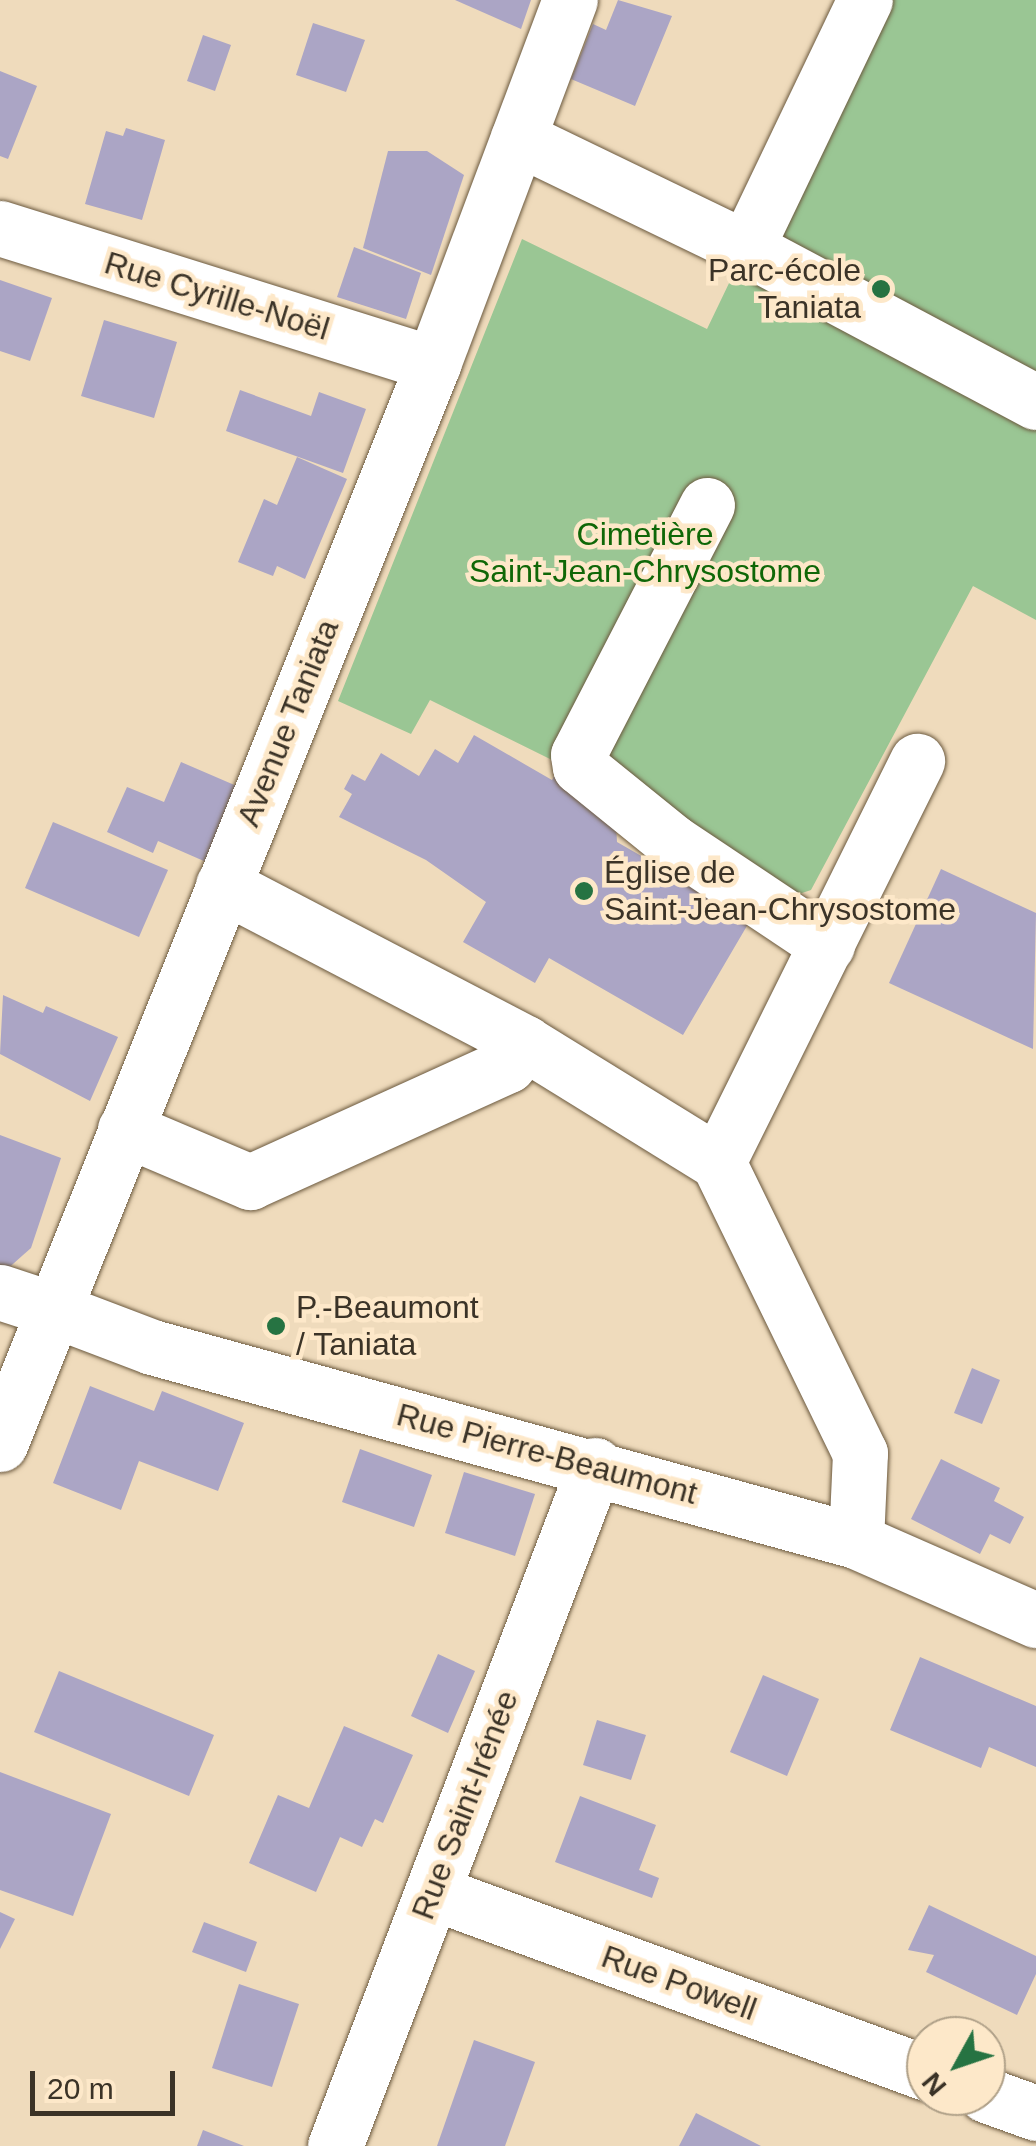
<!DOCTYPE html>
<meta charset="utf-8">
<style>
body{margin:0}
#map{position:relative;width:1036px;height:2146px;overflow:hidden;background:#efdbbc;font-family:Arial,sans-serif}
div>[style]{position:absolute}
.green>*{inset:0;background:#9ac694}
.building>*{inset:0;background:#aba5c5}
.roads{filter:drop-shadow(0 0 2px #6b593e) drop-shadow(0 0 2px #6b593e)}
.minor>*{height:55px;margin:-27.5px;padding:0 27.5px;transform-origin:27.5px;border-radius:27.5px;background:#fff}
.major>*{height:55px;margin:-27.5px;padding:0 27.5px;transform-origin:27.5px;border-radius:27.5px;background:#fff}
.dots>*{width:28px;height:28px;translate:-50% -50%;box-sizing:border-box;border:5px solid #fde8c9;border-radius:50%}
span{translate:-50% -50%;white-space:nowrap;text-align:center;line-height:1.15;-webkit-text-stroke:9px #fde8c9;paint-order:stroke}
.poi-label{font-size:32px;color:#3b3327}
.right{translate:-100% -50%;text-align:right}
.left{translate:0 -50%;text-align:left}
.street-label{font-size:32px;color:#3b3327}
.park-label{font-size:32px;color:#0f6707}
.north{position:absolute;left:906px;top:2016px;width:100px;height:100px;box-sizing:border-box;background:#fde8c9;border:2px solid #afa088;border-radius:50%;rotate:230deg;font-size:28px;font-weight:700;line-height:40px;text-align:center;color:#3b3327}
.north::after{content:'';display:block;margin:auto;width:35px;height:45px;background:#267342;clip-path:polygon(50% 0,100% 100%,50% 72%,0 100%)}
.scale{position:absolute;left:30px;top:2071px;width:145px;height:45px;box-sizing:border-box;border:5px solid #3b3327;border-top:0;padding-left:12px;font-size:30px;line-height:35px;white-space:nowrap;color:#3b3327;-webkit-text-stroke:8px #fde8c9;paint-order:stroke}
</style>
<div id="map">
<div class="green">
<i style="clip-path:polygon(865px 0,1036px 0,1036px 620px,973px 586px,811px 890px,775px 902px,615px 791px,430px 700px,411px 734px,338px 701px,522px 239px,707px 329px)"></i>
</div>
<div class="building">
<i style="clip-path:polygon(455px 0,531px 0,521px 29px)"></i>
<i style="clip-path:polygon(618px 0,672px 16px,635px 106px,571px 79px,593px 24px,606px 30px)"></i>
<i style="clip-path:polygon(313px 23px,365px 40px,346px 92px,296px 75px)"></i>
<i style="clip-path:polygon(203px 35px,231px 45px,215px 91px,187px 81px)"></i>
<i style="clip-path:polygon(0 71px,37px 86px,8px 159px,0 156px)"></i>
<i style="clip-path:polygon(126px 128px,165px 140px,142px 220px,85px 204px,106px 131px,123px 136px)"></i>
<i style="clip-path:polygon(388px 151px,427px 151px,464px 175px,431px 275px,363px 248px)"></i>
<i style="clip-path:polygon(354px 247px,421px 273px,406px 319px,337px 297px)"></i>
<i style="clip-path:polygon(0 280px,52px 298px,30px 361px,0 351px)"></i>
<i style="clip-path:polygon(104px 320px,177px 342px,154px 418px,81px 396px)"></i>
<i style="clip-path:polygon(240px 390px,311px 416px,319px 392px,366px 409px,343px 473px,226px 431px)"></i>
<i style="clip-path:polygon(297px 457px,347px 479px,305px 579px,277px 566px,273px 576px,238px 562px,264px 499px,277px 505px)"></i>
<i style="clip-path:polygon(474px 735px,552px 780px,556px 773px,616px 824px,617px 842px,751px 919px,683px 1035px,549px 958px,535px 983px,463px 942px,486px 902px,426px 860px,339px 817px,352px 794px,344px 789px,352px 774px,365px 781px,381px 753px,419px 776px,435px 749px,458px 763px)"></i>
<i style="clip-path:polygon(181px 762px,246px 790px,213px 865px,158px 841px,153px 853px,107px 832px,127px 787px,164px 802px)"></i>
<i style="clip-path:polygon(53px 822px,168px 870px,139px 937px,25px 888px)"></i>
<i style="clip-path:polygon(941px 869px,1036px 913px,1033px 1049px,889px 983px)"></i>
<i style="clip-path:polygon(3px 995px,43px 1013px,46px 1006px,118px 1037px,90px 1101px,0 1054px)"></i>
<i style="clip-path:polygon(0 1135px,61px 1158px,31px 1248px,5px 1271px,0 1269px)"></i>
<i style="clip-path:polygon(972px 1368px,1000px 1380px,982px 1424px,954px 1413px)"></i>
<i style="clip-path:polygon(90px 1386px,154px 1411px,162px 1391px,244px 1423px,218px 1491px,139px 1461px,121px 1510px,53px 1483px)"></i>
<i style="clip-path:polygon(360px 1449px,432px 1475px,414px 1527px,342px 1502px)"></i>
<i style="clip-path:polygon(941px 1459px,1000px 1488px,994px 1501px,1024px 1517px,1010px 1544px,990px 1534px,980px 1554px,911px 1519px)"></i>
<i style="clip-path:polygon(464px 1472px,535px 1494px,515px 1556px,445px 1533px)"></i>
<i style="clip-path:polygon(438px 1654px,475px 1671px,448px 1733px,411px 1716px)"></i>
<i style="clip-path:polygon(920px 1657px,1036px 1706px,1036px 1767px,989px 1747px,981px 1768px,890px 1730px)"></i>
<i style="clip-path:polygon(59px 1671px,214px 1735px,189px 1796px,34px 1732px)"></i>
<i style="clip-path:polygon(763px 1675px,819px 1699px,787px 1776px,730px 1752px)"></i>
<i style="clip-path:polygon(597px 1720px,646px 1735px,631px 1780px,583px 1765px)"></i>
<i style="clip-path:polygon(344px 1726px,413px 1755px,383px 1823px,375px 1819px,362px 1847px,340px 1837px,316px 1892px,249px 1863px,278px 1795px,309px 1808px)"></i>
<i style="clip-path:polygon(0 1772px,111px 1814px,73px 1916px,0 1890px)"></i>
<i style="clip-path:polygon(580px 1796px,656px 1825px,639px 1870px,659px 1878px,652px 1898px,555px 1862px)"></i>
<i style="clip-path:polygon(929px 1905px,1036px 1956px,1036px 1974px,1017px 2015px,926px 1972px,934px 1955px,908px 1950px)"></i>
<i style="clip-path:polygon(0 1912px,15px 1919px,0 1949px)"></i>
<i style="clip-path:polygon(204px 1922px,257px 1942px,246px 1972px,192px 1952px)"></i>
<i style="clip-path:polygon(239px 1984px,299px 2004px,272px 2087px,212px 2068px)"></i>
<i style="clip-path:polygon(474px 2040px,535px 2062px,505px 2146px,437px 2146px)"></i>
<i style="clip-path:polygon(696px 2113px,761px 2146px,679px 2146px)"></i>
<i style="clip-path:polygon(203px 2130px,244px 2146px,197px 2146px)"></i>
</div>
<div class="roads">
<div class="minor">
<i style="left:518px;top:138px;width:253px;rotate:25.8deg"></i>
<i style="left:746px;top:248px;width:275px;rotate:-64.4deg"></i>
<i style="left:0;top:228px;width:454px;rotate:17.4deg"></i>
<i style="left:746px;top:248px;width:328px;rotate:28deg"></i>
<i style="left:707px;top:505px;width:281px;rotate:117.3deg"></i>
<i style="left:578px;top:755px;width:12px;rotate:81deg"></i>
<i style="left:580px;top:767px;width:121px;rotate:39deg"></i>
<i style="left:674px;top:843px;width:184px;rotate:33.7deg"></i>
<i style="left:223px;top:885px;width:341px;rotate:27.6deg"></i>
<i style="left:525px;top:1043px;width:227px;rotate:31.7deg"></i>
<i style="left:718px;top:1162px;width:324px;rotate:64deg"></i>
<i style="left:860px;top:1453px;width:88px;rotate:92.6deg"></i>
<i style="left:125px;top:1129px;width:136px;rotate:23deg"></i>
<i style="left:250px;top:1182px;width:283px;rotate:-24.4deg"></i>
<i style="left:508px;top:1065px;width:28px;rotate:-52deg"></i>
<i style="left:718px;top:1162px;width:448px;rotate:-63.6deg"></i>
<i style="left:0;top:1292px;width:55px;rotate:18.1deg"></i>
<i style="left:432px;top:1892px;width:526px;rotate:20.12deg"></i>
<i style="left:986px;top:2095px;width:53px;rotate:19.8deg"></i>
<i style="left:335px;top:2146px;width:729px;rotate:-69.1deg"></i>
</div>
<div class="major">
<i style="left:52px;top:1309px;width:107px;rotate:20.8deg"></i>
<i style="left:152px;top:1347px;width:730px;rotate:15.41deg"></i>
<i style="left:856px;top:1541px;width:197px;rotate:23.7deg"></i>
<i style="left:0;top:1444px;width:1164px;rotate:-68.15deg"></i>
<i style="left:433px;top:364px;width:389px;rotate:-69.4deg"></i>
</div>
</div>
<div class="dots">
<i style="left:881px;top:289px;background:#267342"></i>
<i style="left:584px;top:891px;background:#267342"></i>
<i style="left:276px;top:1326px;background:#267342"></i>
</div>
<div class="poi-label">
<span class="right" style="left:861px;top:289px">Parc-école<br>Taniata</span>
<span class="left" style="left:604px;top:891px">Église de<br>Saint-Jean-Chrysostome</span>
<span class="left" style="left:296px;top:1326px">P.-Beaumont<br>/ Taniata</span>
</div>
<div class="street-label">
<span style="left:217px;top:296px;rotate:17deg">Rue Cyrille-Noël</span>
<span style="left:288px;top:723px;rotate:-68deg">Avenue Taniata</span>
<span style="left:547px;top:1454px;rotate:15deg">Rue Pierre-Beaumont</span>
<span style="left:465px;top:1805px;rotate:-69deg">Rue Saint-Irénée</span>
<span style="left:679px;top:1983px;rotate:20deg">Rue Powell</span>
</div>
<div class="park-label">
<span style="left:645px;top:553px">Cimetière<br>Saint-Jean-Chrysostome</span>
</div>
<div class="north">N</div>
<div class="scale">20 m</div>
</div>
